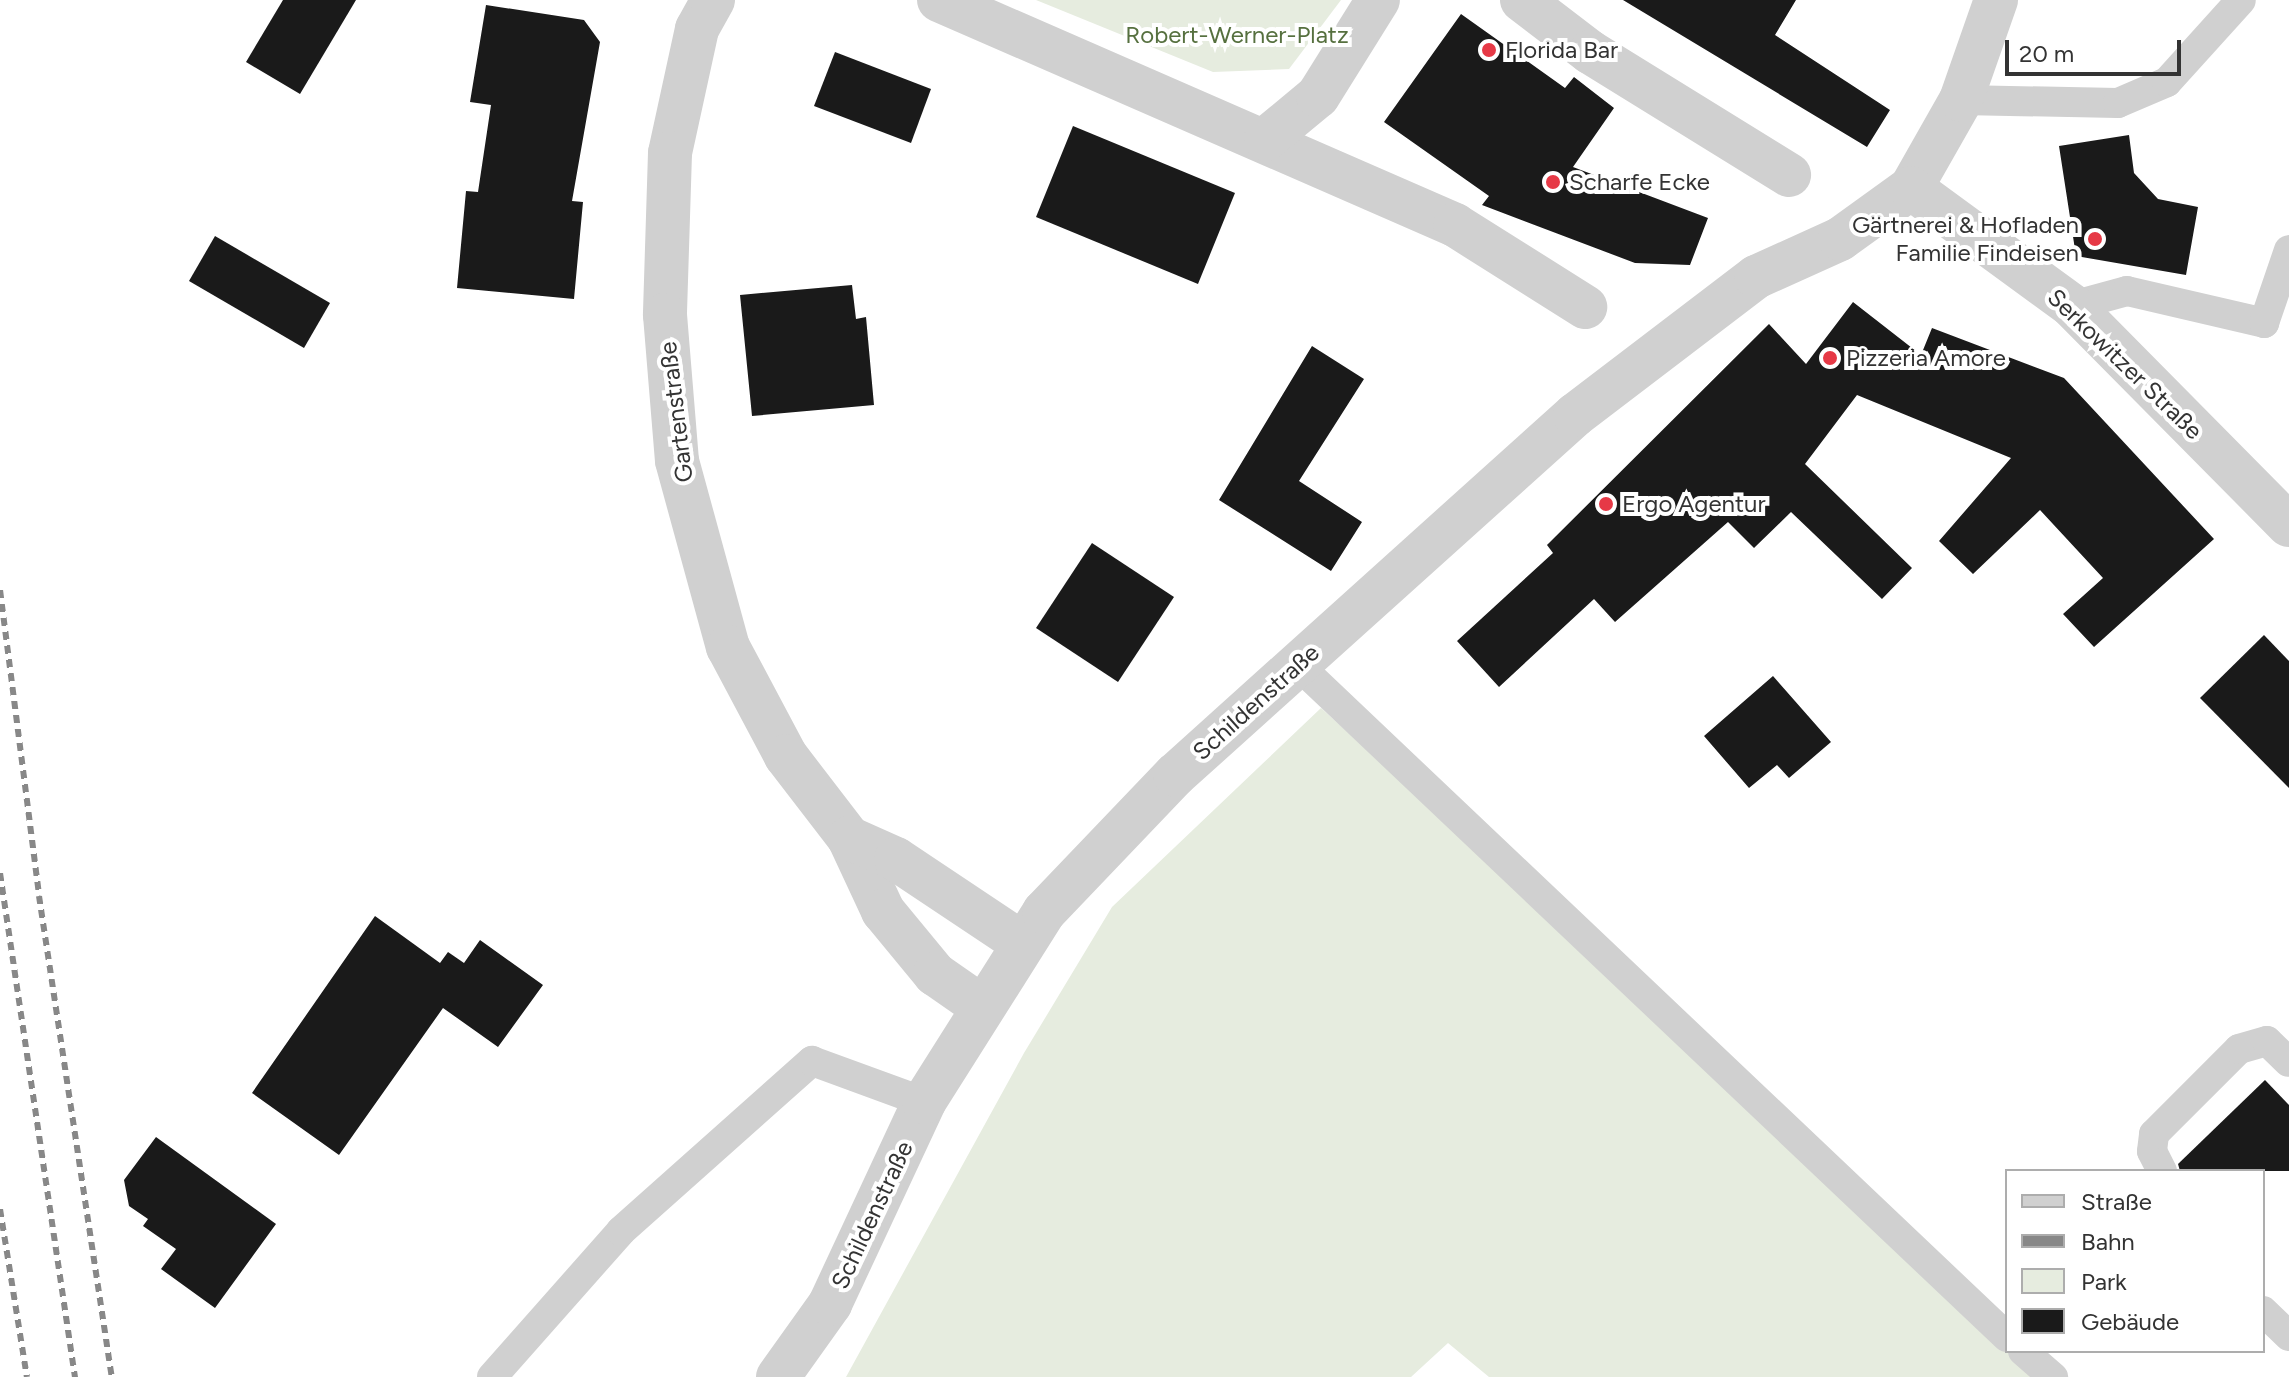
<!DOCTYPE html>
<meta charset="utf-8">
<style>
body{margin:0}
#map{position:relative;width:2289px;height:1377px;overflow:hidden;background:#fff;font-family:Figtree,sans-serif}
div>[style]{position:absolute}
.green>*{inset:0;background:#e6ecdf}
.building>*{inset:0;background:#1a1a1a}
.service>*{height:30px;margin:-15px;padding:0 15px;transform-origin:15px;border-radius:15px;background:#d0d0d0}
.minor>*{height:44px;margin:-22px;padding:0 22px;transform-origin:22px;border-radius:22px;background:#d0d0d0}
.tertiary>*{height:44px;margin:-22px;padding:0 22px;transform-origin:22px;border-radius:22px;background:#d0d0d0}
.rail>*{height:6px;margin-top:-3px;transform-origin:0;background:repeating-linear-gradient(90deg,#888 0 8px,transparent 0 14px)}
.dots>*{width:22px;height:22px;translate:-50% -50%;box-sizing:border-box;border:4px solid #fff;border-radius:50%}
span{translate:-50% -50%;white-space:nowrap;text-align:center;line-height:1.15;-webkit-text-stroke:8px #fff;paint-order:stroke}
.park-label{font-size:24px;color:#56703f}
.poi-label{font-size:24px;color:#333}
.left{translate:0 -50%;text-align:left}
.right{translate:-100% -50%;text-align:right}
.street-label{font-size:24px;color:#333}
.legend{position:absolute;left:2005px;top:1169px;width:260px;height:184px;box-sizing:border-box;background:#fff;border:2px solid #adadad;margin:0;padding:10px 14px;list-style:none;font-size:24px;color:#333}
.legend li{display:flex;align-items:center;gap:16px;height:40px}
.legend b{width:40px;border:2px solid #adadad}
.scale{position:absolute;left:2005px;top:40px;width:176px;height:36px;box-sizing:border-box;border:4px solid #333;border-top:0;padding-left:10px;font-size:24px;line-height:28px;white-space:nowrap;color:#333;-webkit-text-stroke:6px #fff;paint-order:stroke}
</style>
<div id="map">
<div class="green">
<i style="clip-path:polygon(1036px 0,1341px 0,1289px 69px,1213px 72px)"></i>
<i style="clip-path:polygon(1321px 708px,1801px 1144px,2033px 1377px,1489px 1377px,1448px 1343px,1411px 1377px,846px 1377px,1024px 1053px,1112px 907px)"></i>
</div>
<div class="building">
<i style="clip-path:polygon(283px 0,356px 0,300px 94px,246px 62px)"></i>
<i style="clip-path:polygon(1623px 0,1796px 0,1775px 35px,1890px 110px,1867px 147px)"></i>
<i style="clip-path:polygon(486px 5px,584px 20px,600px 42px,572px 201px,583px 202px,574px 299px,457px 288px,466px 191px,478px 192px,491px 105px,470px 102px)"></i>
<i style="clip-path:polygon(1461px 14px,1565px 88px,1574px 77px,1614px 108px,1573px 167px,1708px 218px,1690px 265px,1635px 263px,1482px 205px,1489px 196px,1384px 122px)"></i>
<i style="clip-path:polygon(835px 52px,931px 89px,911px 143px,814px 106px)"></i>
<i style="clip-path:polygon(1073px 126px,1235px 193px,1198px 284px,1036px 217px)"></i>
<i style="clip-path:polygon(2129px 135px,2134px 173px,2158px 199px,2198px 207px,2186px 275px,2076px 256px,2059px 146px)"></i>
<i style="clip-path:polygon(215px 236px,330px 303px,304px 348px,189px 281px)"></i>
<i style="clip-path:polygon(852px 285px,856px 319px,866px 317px,874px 405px,752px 416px,740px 295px)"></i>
<i style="clip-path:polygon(1853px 302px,1921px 355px,1932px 328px,2064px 378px,2214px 539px,2094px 647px,2063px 614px,2103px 578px,2040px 510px,1973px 574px,1939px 541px,2011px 458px,1857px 395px,1805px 464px,1912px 568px,1882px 599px,1791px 512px,1754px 548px,1728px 522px,1615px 622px,1594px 599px,1499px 687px,1457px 641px,1553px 553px,1547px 545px,1769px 324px,1806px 364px)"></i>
<i style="clip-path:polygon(1312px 346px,1364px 379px,1299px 481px,1362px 522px,1331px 571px,1219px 500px)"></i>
<i style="clip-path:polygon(1092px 543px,1174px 597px,1118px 682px,1036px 628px)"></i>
<i style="clip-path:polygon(2264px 635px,2289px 661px,2289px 788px,2200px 698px)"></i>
<i style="clip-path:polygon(1773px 676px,1831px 742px,1789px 778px,1777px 765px,1749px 788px,1704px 736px)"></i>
<i style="clip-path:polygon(375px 916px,440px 963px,448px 952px,464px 963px,480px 940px,543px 985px,498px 1047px,443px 1008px,339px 1155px,252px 1093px)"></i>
<i style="clip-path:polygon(2265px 1080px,2289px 1105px,2289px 1171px,2180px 1171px,2178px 1164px)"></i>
<i style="clip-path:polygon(156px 1137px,276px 1224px,215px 1308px,161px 1269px,176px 1249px,143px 1226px,148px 1219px,129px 1206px,124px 1180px)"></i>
</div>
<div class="service">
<i style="left:1961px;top:100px;width:157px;rotate:1.1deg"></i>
<i style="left:2118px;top:103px;width:53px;rotate:-23.2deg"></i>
<i style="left:2167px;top:82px;width:110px;rotate:-47.9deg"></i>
<i style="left:2072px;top:306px;width:57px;rotate:-15.3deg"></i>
<i style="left:2127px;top:291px;width:141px;rotate:13.1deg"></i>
<i style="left:2264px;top:323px;width:77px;rotate:-71.1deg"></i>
<i style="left:1298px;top:665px;width:977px;rotate:43.47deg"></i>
<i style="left:2162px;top:1171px;width:22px;rotate:-117deg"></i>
<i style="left:2152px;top:1151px;width:17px;rotate:-83deg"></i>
<i style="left:2154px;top:1134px;width:120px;rotate:-45deg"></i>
<i style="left:2239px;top:1049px;width:29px;rotate:-16deg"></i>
<i style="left:2267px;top:1041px;width:30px;rotate:44deg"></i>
<i style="left:2263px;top:1311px;width:36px;rotate:44deg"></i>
<i style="left:2023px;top:1351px;width:40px;rotate:41deg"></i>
<i style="left:492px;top:1377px;width:195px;rotate:-48.5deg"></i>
<i style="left:621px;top:1231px;width:256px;rotate:-41.7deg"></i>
<i style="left:812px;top:1061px;width:119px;rotate:20.1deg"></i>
</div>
<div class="minor">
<i style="left:713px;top:0;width:33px;rotate:119deg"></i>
<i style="left:697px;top:29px;width:127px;rotate:102.3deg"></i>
<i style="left:670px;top:153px;width:162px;rotate:91.8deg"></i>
<i style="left:665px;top:315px;width:146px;rotate:85.3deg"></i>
<i style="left:677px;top:461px;width:193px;rotate:74.7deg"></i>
<i style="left:728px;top:647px;width:123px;rotate:62deg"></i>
<i style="left:786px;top:756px;width:103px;rotate:52.5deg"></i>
<i style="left:849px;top:838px;width:81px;rotate:65deg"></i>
<i style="left:883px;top:911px;width:82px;rotate:50.5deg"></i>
<i style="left:935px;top:974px;width:56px;rotate:34.8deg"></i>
<i style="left:939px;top:0;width:563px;rotate:23.56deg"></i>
<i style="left:1455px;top:225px;width:154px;rotate:32.2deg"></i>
<i style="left:1522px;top:0;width:86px;rotate:37.4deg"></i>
<i style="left:1590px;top:52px;width:234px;rotate:31.7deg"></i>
<i style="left:1266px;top:139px;width:67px;rotate:-39.6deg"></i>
<i style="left:1318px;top:96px;width:113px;rotate:-58deg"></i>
<i style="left:1911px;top:188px;width:101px;rotate:-60.4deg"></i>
<i style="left:1961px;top:100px;width:106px;rotate:-70.7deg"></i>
<i style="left:849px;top:838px;width:51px;rotate:24.1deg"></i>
<i style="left:896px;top:859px;width:151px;rotate:33.7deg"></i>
</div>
<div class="tertiary">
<i style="left:778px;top:1377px;width:90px;rotate:-54.5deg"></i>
<i style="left:830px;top:1304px;width:223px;rotate:-65deg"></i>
<i style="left:924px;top:1102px;width:225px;rotate:-57.7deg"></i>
<i style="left:1044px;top:912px;width:190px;rotate:-46.3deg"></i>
<i style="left:1175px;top:775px;width:538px;rotate:-41.99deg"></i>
<i style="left:1575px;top:415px;width:228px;rotate:-37.3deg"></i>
<i style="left:1756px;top:277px;width:92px;rotate:-24.3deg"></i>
<i style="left:1840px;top:239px;width:87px;rotate:-35.7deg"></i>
<i style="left:1911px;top:188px;width:200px;rotate:36.2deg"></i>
<i style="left:2072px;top:306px;width:308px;rotate:45.3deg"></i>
</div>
<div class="rail">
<i style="left:0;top:590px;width:308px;rotate:82.7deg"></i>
<i style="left:39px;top:896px;width:487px;rotate:81.4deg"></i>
<i style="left:0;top:873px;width:510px;rotate:81.54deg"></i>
<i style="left:0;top:1209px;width:170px;rotate:80.9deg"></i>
</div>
<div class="dots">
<i style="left:1489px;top:50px;background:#e63946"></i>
<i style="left:1553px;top:182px;background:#e63946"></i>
<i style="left:2095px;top:239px;background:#e63946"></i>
<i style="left:1830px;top:358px;background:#e63946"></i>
<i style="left:1606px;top:504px;background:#e63946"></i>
</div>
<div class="park-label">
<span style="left:1237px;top:35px">Robert-Werner-Platz</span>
</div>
<div class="poi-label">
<span class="left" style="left:1505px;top:50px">Florida Bar</span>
<span class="left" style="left:1569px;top:182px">Scharfe Ecke</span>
<span class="right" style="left:2079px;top:239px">Gärtnerei &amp; Hofladen<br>Familie Findeisen</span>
<span class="left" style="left:1846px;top:358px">Pizzeria Amore</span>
<span class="left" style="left:1622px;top:504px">Ergo Agentur</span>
</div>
<div class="street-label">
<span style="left:2125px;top:364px;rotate:44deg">Serkowitzer Straße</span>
<span style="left:676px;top:412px;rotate:-97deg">Gartenstraße</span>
<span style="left:1256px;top:702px;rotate:-42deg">Schildenstraße</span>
<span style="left:872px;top:1215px;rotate:-65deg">Schildenstraße</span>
</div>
<ul class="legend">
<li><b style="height:10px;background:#d0d0d0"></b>Straße</li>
<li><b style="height:10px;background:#888"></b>Bahn</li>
<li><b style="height:22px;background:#e6ecdf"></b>Park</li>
<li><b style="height:22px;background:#1a1a1a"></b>Gebäude</li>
</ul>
<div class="scale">20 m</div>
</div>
